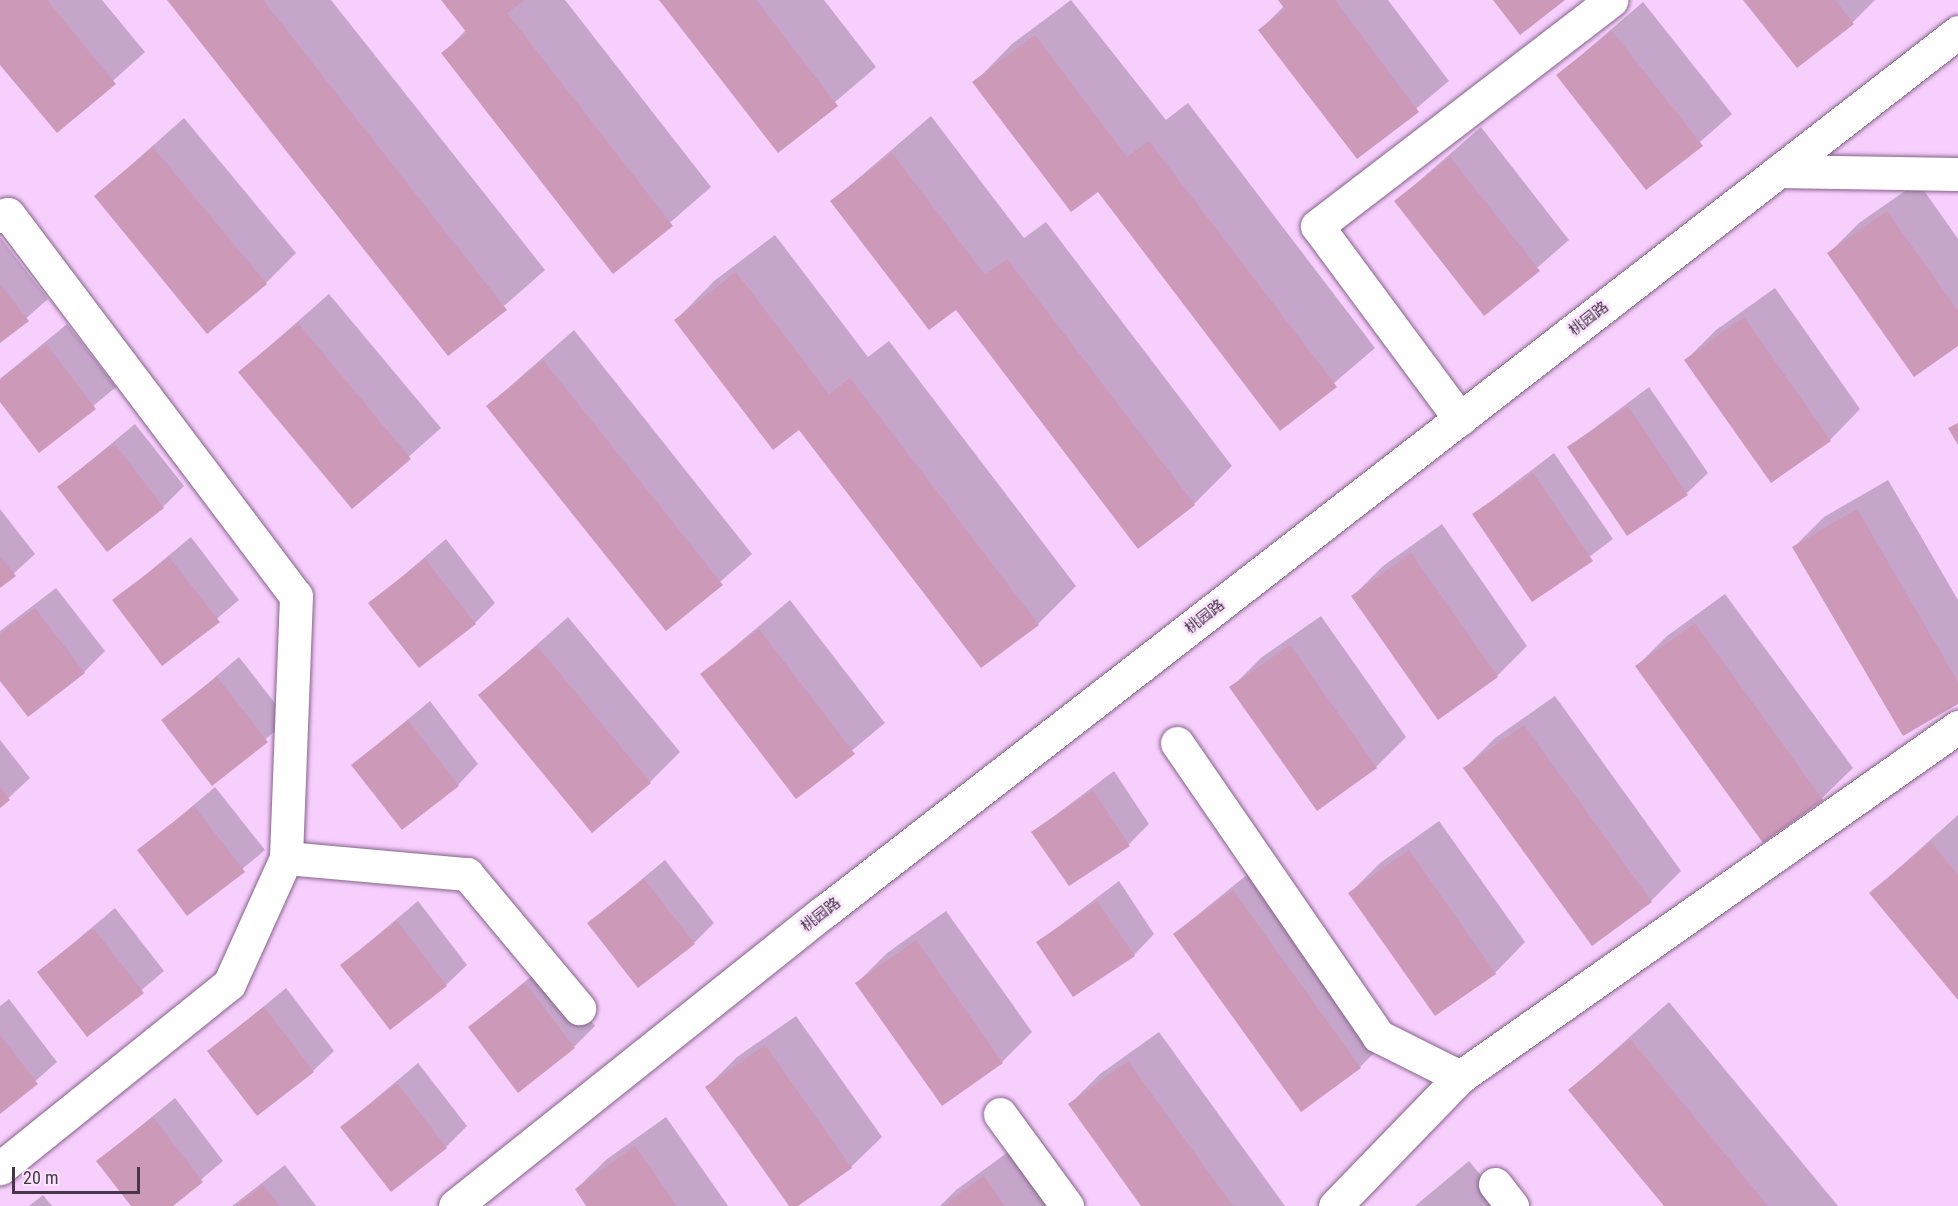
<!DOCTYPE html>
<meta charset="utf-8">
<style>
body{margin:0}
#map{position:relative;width:1958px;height:1206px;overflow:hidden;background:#f7cffd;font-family:"Roboto Condensed","Noto Sans SC",sans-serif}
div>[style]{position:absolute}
.shadow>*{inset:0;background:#0003}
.building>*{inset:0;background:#cd99b8}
.roads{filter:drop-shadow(0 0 2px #86628b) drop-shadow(0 0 2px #86628b)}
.minor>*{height:33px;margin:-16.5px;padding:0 16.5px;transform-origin:16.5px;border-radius:16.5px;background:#fff}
span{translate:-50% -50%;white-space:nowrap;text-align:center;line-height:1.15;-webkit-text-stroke:5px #fbe3fe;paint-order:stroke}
.street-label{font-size:15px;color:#463648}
.scale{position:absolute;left:12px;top:1167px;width:128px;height:27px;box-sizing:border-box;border:3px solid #463648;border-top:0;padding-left:8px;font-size:18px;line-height:21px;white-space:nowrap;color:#463648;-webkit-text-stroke:4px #fbe3fe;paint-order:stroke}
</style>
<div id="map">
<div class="shadow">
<i style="clip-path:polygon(0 0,102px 0,145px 52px,57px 131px,0 62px)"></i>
<i style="clip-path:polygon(169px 0,331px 0,545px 270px,449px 354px)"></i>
<i style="clip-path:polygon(443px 0,565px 0,711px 187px,613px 272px,443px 53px,466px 30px)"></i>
<i style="clip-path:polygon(661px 0,824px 0,876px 67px,778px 151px)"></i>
<i style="clip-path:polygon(1071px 0,1166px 120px,1188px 103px,1375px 348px,1280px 429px,1098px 190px,974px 83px,1012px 44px)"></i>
<i style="clip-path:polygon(1280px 0,1388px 0,1449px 81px,1358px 157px,1260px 30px,1284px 6px)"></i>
<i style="clip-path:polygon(1745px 0,1875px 0,1853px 22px)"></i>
<i style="clip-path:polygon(1643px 2px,1732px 114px,1647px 188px,1558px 75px)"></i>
<i style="clip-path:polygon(931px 116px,1024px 238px,1046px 222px,1232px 466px,1194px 504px,832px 201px)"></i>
<i style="clip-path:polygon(184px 118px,296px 253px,266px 283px,96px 196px)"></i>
<i style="clip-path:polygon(1481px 127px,1569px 240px,1484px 314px,1396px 201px)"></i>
<i style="clip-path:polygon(1918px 182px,1958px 239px,1958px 344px,1829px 253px,1859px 223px)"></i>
<i style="clip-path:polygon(775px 235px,868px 357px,889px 341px,1076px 586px,1038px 624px,676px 320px,714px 281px)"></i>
<i style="clip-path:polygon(0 237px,48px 299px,0 341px)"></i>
<i style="clip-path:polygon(1775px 288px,1860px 409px,1830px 440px,1686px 360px,1716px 330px)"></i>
<i style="clip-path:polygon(329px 294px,441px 428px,352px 507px,240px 372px)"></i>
<i style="clip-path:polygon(67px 324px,116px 387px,39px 451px,0 400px,0 379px)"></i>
<i style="clip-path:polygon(574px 330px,752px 554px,666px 629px,488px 406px)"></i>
<i style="clip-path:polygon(1649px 387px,1708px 473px,1687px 493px,1569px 447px)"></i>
<i style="clip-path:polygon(135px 424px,184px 486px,163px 507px,59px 487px)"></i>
<i style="clip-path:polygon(1554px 453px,1613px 539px,1532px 600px,1474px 514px)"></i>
<i style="clip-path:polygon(1888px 480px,1958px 600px,1958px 702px,1794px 547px,1824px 517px)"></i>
<i style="clip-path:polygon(0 509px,35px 554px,0 586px)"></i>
<i style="clip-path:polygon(1442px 524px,1527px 646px,1497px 676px,1353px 596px,1383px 566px)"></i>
<i style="clip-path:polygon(191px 537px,239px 600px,163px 664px,114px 601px)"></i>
<i style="clip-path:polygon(446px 539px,495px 603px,475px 623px,370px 604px)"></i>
<i style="clip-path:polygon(56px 588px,105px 651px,84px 672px,0 678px,0 631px)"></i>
<i style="clip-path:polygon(1725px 594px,1853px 768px,1822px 798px,1763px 841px,1637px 666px,1667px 636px)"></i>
<i style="clip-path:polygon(790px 600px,885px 723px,796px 797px,702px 674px)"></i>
<i style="clip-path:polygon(1321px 616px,1406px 737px,1376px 767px,1231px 688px,1262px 657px)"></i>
<i style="clip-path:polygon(568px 617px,680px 752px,650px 782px,480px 695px)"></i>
<i style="clip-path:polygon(239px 657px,288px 720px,212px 784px,163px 721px)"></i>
<i style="clip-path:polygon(1555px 696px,1681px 871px,1651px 901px,1465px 768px,1495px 738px)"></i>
<i style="clip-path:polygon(430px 701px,478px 764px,458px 785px,353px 765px)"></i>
<i style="clip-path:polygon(0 740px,30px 778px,0 806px)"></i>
<i style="clip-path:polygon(1114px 771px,1149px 824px,1129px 844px,1033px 832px)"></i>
<i style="clip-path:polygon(215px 787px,265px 850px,188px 914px,139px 851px)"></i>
<i style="clip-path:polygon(1958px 815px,1958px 998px,1871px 893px)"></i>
<i style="clip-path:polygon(1439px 821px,1525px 942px,1495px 973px,1350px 893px,1380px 863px)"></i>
<i style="clip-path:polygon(665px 860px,714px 923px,694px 943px,589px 923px)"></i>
<i style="clip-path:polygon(1264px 861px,1390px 1037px,1360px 1067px,1301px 1110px,1174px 934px)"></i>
<i style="clip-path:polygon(1119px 881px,1154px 934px,1134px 955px,1038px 942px)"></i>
<i style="clip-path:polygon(418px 901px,467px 965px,446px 985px,342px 965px)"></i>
<i style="clip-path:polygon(115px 908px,164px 971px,88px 1035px,39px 972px)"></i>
<i style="clip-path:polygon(946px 911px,1032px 1032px,1002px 1062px,857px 983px,887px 953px)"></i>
<i style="clip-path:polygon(546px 964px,595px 1026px,574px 1047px,470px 1027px)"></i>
<i style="clip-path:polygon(286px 988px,334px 1051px,313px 1071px,209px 1051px)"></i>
<i style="clip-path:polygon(9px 999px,57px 1062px,0 1112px,0 1006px)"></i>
<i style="clip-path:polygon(1669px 1002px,1838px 1206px,1666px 1206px,1570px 1090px)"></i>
<i style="clip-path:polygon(796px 1016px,882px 1137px,851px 1167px,790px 1206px,707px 1087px,737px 1057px)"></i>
<i style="clip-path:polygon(1159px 1032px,1285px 1206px,1143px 1206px,1070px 1104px,1100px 1074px)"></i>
<i style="clip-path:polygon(418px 1063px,467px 1126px,446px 1147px,342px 1127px)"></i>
<i style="clip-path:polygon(175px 1098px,223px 1161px,170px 1206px,133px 1206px,98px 1161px)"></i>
<i style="clip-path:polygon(666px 1117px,728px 1206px,588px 1206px,576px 1189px,607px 1159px)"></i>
<i style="clip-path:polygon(1015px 1147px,1057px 1206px,940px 1206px,956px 1190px)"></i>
<i style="clip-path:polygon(1469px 1161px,1506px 1206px,1415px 1206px)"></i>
<i style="clip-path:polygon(285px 1165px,316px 1206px,232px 1206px)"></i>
<i style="clip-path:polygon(43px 1195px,52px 1206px,29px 1206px)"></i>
</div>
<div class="building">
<i style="clip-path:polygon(0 0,47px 0,116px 84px,57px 133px,0 65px)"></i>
<i style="clip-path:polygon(167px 0,263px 0,507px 310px,448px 356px)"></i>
<i style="clip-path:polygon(441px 0,525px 0,507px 13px,673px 226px,613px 274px,441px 53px,467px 33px)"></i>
<i style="clip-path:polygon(659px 0,756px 0,838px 106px,778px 153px)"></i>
<i style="clip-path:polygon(1278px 0,1335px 0,1419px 112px,1357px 159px,1258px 30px,1285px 9px)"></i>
<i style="clip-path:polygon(1493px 0,1565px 0,1520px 35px)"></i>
<i style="clip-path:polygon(1743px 0,1835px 0,1854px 24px,1797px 68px)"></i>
<i style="clip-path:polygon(1612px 31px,1703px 146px,1646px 190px,1556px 75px)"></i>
<i style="clip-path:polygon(1035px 35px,1127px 157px,1149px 141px,1337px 387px,1280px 431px,1098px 192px,1071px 212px,972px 82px)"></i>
<i style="clip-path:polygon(153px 147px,267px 284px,207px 334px,94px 196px)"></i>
<i style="clip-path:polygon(892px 153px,985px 275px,1007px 259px,1195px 505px,1138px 549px,956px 310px,929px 330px,830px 201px)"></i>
<i style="clip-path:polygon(1450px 157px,1540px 271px,1484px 316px,1394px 201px)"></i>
<i style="clip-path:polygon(1887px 211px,1958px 311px,1958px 346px,1914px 377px,1827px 253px)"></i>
<i style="clip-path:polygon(736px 272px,829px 394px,850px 378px,1039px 625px,981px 668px,799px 430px,773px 450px,674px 320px)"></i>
<i style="clip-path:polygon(0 284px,29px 321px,0 343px)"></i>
<i style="clip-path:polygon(1744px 317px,1831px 441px,1771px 483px,1684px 360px)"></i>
<i style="clip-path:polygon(298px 323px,411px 459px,352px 509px,238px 372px)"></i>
<i style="clip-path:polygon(46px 344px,96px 409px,39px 453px,0 402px,0 379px)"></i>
<i style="clip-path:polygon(543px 360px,723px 585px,666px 631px,486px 406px)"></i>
<i style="clip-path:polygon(1628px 406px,1688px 495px,1627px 536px,1567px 447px)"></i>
<i style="clip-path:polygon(1958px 423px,1958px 445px,1948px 428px)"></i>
<i style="clip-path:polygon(114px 443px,164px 508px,107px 552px,57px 487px)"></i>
<i style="clip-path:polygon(1533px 473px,1593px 561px,1532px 602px,1472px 514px)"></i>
<i style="clip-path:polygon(1857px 509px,1958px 682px,1958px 704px,1903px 736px,1792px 547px)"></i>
<i style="clip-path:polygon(1411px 553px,1498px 677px,1438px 720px,1351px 596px)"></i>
<i style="clip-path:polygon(0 556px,16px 576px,0 588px)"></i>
<i style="clip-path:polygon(169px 557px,220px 622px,162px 666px,112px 600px)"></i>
<i style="clip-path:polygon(425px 559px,476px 624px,419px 668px,368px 603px)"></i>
<i style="clip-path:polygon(35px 608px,85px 673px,28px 717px,0 681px,0 634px)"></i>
<i style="clip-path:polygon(1695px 623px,1823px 800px,1763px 843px,1635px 666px)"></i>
<i style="clip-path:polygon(759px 629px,855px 754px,796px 799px,700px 674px)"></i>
<i style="clip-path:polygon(1290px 645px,1377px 768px,1317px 811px,1229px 687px)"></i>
<i style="clip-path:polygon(537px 646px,651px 783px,592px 833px,478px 695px)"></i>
<i style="clip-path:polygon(217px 677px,268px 742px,212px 786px,161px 720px)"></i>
<i style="clip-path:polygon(408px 720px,459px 786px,402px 830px,351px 765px)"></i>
<i style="clip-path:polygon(1524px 725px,1652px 902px,1592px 946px,1463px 768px)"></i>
<i style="clip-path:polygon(0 787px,10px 800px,0 808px)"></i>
<i style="clip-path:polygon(1093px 790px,1130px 846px,1069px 886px,1031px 832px)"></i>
<i style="clip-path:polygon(194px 806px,245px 872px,187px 916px,137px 850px)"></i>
<i style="clip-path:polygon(1931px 842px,1958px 875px,1958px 1000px,1869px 893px)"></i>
<i style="clip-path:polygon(1409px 850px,1496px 974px,1435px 1016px,1348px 893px)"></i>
<i style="clip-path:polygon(644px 879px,695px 944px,638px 988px,587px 923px)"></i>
<i style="clip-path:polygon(1233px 890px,1361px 1068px,1301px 1112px,1173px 934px)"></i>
<i style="clip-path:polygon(1097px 901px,1135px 956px,1073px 997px,1036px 942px)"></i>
<i style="clip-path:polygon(397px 921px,447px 986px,390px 1030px,340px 965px)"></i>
<i style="clip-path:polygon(93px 928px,144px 993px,87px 1037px,37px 972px)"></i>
<i style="clip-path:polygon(916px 940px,1003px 1063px,942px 1106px,855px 983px)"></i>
<i style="clip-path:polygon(525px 983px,575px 1048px,518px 1093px,468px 1027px)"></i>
<i style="clip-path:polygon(264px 1007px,314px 1072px,257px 1116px,207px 1051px)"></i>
<i style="clip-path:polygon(0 1035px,38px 1084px,0 1114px)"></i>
<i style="clip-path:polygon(1630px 1039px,1768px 1206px,1664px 1206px,1568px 1090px)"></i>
<i style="clip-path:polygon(765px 1045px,852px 1168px,798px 1206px,789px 1206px,705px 1087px)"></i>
<i style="clip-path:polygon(1128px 1061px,1233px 1206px,1141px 1206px,1068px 1104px)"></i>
<i style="clip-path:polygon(397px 1083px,447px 1148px,391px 1192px,340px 1127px)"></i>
<i style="clip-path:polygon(153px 1117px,203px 1182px,173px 1206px,131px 1206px,96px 1161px)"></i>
<i style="clip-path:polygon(635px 1146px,677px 1206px,586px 1206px,575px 1189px)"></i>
<i style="clip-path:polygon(984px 1176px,1005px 1206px,943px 1206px)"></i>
<i style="clip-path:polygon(263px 1185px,280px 1206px,236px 1206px)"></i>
</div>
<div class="roads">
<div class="minor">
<i style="left:1779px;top:171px;width:179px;rotate:1deg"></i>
<i style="left:0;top:216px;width:8px;rotate:-14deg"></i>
<i style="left:8px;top:214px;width:478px;rotate:53deg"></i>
<i style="left:296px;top:596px;width:262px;rotate:92.2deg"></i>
<i style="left:286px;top:858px;width:138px;rotate:114.3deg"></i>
<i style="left:229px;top:984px;width:294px;rotate:141.2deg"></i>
<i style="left:1460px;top:419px;width:240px;rotate:-126.5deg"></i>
<i style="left:1317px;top:226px;width:371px;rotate:-37.5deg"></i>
<i style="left:1177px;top:743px;width:355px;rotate:55.5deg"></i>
<i style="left:1378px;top:1036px;width:92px;rotate:26.6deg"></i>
<i style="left:1460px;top:1077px;width:609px;rotate:-35.1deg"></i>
<i style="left:286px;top:858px;width:182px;rotate:5.1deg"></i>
<i style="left:467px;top:874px;width:175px;rotate:50.1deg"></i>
<i style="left:1000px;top:1114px;width:114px;rotate:53.9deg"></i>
<i style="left:1495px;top:1184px;width:28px;rotate:52deg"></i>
<i style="left:455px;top:1206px;width:473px;rotate:-38.6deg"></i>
<i style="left:825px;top:911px;width:1434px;rotate:-37.8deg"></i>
<i style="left:1335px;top:1206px;width:180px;rotate:-45.9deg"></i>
</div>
</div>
<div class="street-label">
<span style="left:1589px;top:319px;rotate:-38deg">桃园路</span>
<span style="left:1205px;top:617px;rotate:-38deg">桃园路</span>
<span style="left:821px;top:915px;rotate:-38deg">桃园路</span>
</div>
<div class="scale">20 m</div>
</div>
